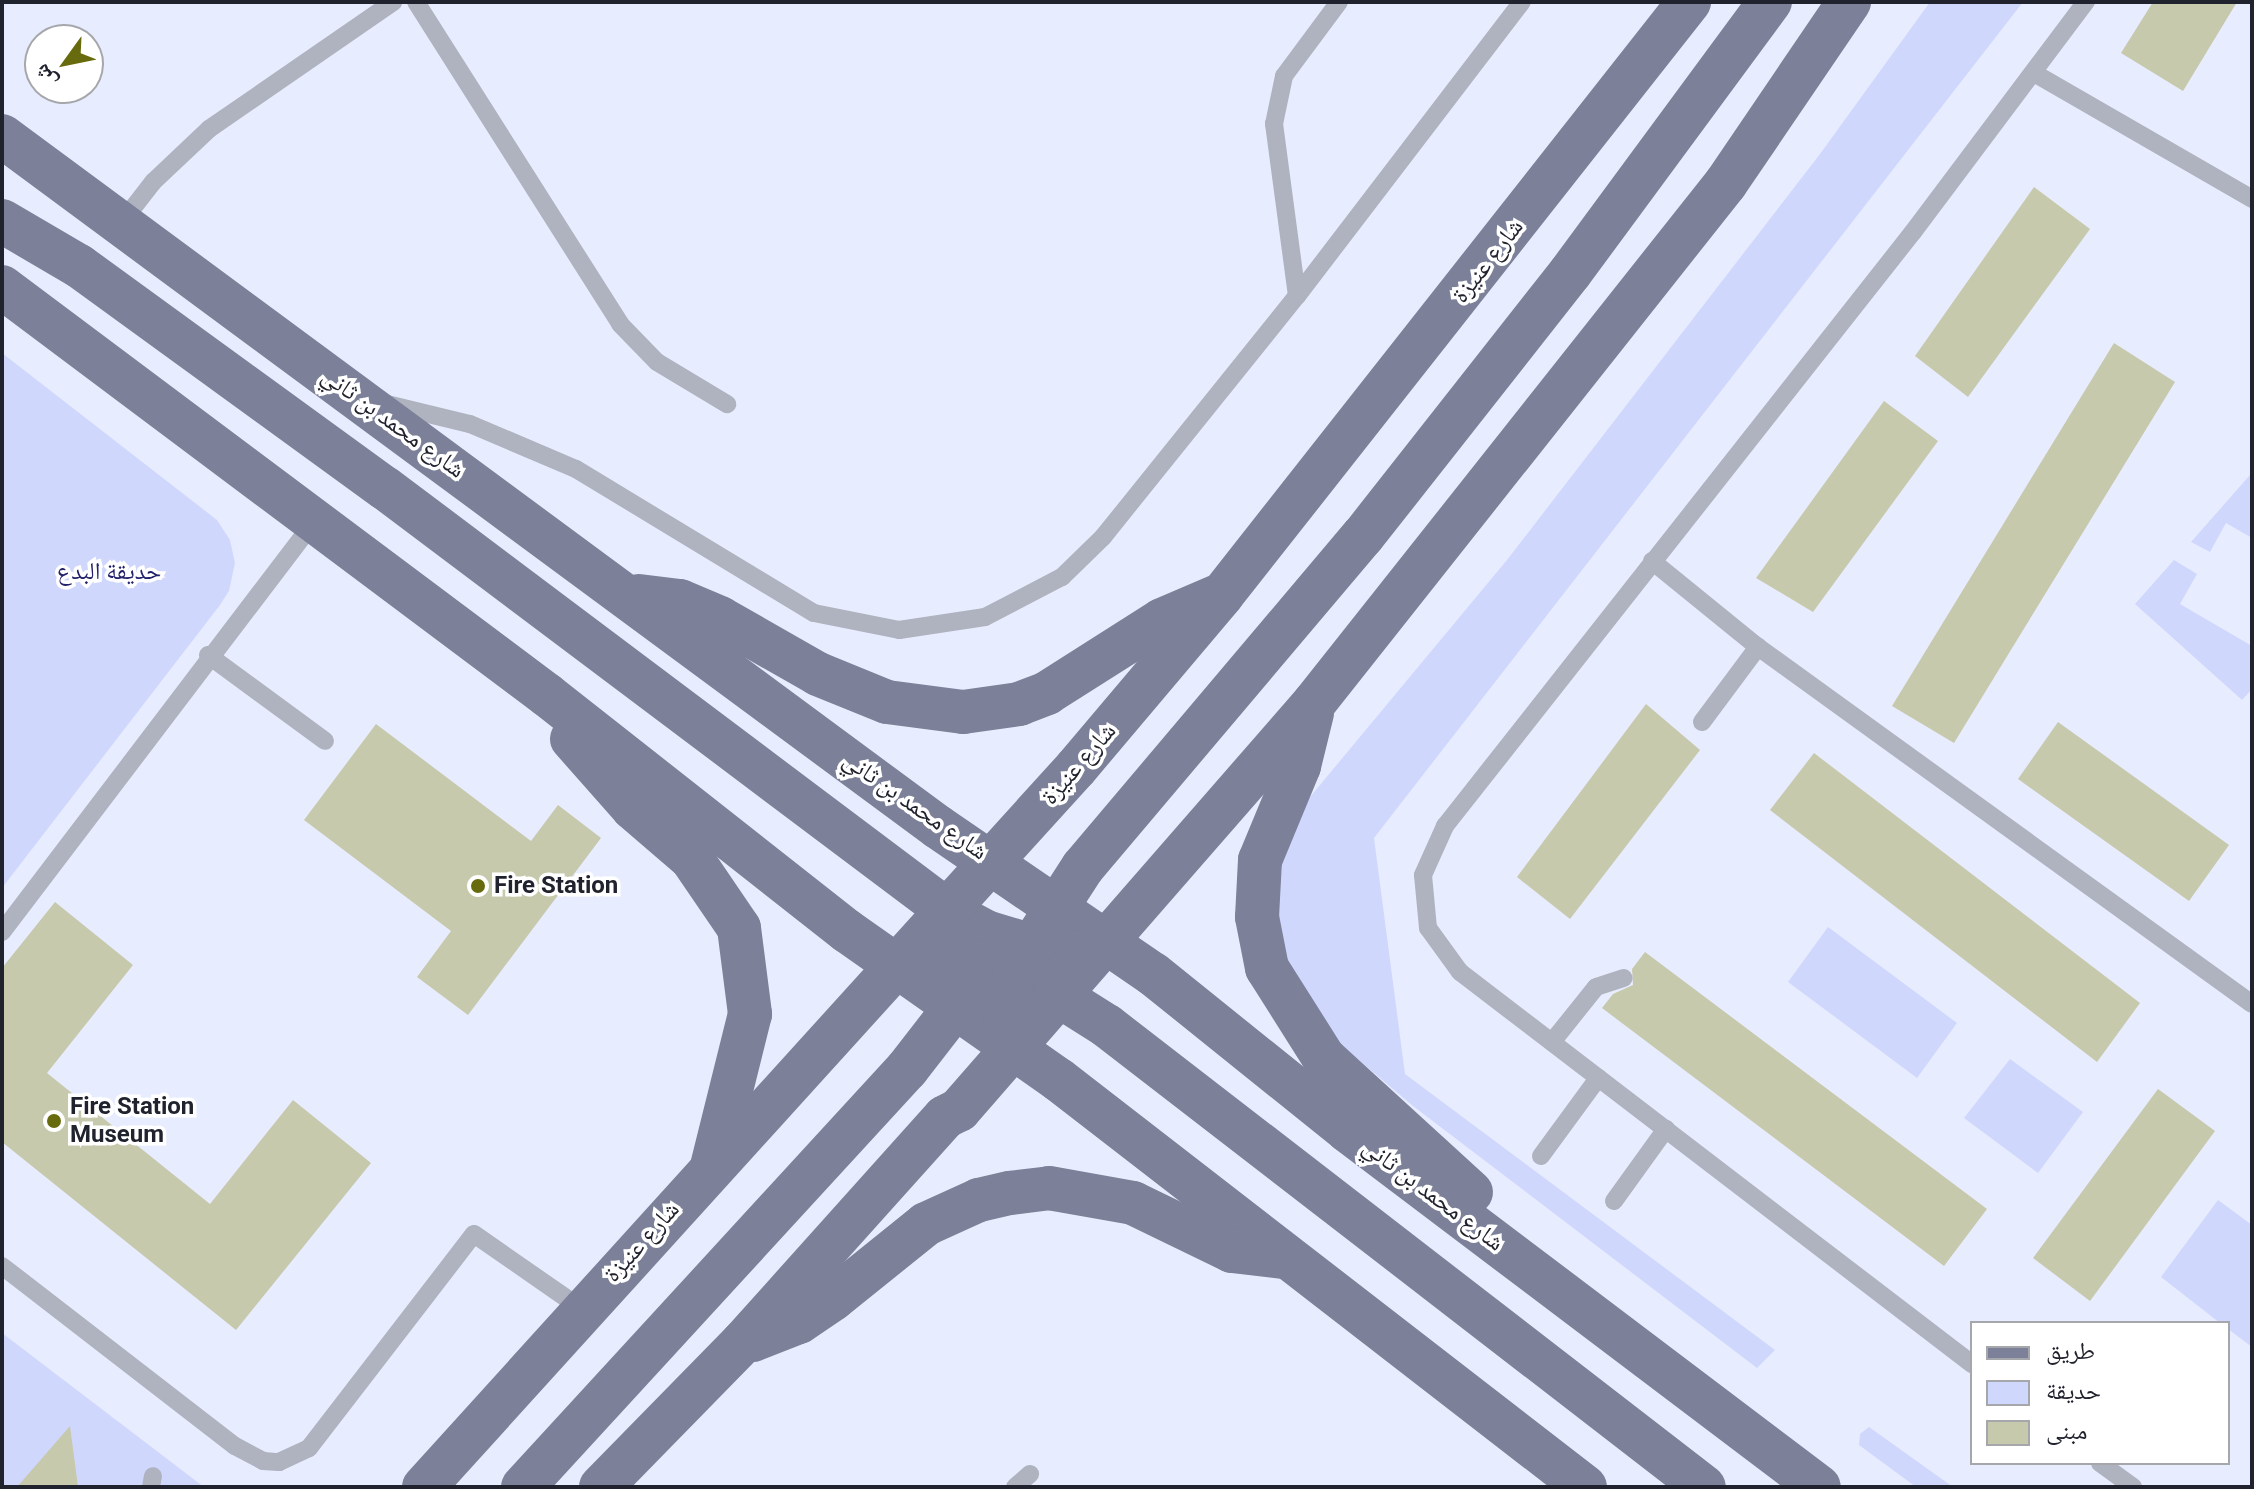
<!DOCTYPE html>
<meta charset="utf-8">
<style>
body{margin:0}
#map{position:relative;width:2254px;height:1489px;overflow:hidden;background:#e8ecff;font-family:Roboto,"Noto Naskh Arabic",sans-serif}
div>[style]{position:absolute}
.green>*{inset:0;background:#d0d7fd}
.building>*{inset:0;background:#c6c9ab}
.lane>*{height:18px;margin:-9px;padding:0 9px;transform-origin:9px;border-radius:9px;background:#afb2bf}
.primary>*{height:44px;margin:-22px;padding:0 22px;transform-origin:22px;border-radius:22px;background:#7c8098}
.dots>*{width:22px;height:22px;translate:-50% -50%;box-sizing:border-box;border:4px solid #fff;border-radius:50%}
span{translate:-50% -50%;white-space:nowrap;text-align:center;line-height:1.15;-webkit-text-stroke:7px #fff;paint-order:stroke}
.street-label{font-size:24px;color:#20222d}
.park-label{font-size:24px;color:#22216a}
.poi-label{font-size:24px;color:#20222d;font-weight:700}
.left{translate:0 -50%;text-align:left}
.frame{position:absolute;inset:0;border:4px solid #20222d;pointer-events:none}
.legend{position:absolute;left:1970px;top:1321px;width:260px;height:144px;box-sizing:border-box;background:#fff;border:2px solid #a6a7ab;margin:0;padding:10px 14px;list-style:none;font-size:24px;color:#20222d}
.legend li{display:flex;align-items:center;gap:16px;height:40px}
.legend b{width:40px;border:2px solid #a6a7ab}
.north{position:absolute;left:24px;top:24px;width:80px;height:80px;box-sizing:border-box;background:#fff;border:2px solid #a6a7ab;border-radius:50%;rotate:237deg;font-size:22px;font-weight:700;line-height:32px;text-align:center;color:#20222d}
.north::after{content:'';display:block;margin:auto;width:28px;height:36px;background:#686b0d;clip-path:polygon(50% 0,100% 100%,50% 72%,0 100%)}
</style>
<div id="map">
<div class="green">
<i style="clip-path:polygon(1930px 2px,2023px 2px,1374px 838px,1405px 1074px,1775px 1350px,1757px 1368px,1413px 1106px,1334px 1039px,1290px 974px,1277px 922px,1278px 866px,1305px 803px,1507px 560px,1820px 154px)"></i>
<i style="clip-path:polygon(2px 353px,217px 520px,230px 540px,235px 563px,229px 591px,220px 605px,2px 888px)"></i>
<i style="clip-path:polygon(2250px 475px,2252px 538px,2226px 523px,2210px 552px,2191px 542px)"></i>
<i style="clip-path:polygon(2174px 560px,2197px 574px,2180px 604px,2252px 646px,2252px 689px,2242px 700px,2135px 604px)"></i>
<i style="clip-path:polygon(1828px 927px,1957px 1023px,1917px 1078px,1788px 982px)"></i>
<i style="clip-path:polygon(2010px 1059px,2083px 1112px,2038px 1173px,1964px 1118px)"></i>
<i style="clip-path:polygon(2218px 1200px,2252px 1225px,2252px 1347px,2228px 1329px,2228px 1323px,2220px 1323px,2161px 1277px)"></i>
<i style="clip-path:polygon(2px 1333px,204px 1487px,2px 1487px)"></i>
<i style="clip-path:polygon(1869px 1427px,1953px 1487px,1916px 1487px,1859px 1445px,1860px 1434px)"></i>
</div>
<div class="building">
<i style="clip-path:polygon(2153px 2px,2237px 2px,2183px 91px,2121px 53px)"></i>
<i style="clip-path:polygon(2034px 187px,2090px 229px,1968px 397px,1915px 356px)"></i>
<i style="clip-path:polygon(2114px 343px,2175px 382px,1954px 743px,1892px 706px)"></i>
<i style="clip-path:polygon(1884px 401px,1938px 441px,1813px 612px,1756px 578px)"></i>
<i style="clip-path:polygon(1646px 704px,1700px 750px,1570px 919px,1517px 877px)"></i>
<i style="clip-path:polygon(2058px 722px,2229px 845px,2189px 901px,2018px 779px)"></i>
<i style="clip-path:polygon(376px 724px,531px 841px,558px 805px,601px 838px,468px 1015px,417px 977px,451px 931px,304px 820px)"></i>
<i style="clip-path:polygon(1814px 753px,2140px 1003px,2097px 1062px,1770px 810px)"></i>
<i style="clip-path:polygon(55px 902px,133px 965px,47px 1073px,210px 1204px,293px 1100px,371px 1163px,236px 1330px,2px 1142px,2px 968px)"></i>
<i style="clip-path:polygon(1645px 952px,1987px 1209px,1944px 1266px,1602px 1008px,1613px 994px,1633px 985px,1632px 969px)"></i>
<i style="clip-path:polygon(2158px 1089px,2215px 1131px,2090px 1301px,2033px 1258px)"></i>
<i style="clip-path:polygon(70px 1426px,78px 1487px,17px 1487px)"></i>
</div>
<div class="lane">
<i style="left:416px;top:2px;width:381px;rotate:57.6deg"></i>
<i style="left:620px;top:324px;width:53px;rotate:45.8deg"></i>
<i style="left:657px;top:362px;width:82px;rotate:31deg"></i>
<i style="left:2034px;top:73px;width:252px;rotate:30deg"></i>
<i style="left:122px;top:222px;width:51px;rotate:-52.2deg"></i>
<i style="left:153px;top:182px;width:77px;rotate:-43.4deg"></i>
<i style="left:209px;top:129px;width:224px;rotate:-34.6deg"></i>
<i style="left:1297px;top:296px;width:174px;rotate:-97.6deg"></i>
<i style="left:1274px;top:124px;width:49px;rotate:-78.2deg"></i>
<i style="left:1284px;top:76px;width:92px;rotate:-53.4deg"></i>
<i style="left:383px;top:403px;width:89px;rotate:13.6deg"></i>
<i style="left:470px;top:424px;width:115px;rotate:23deg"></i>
<i style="left:576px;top:469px;width:278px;rotate:31.2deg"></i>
<i style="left:814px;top:613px;width:87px;rotate:11.3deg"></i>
<i style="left:899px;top:630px;width:87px;rotate:-8.6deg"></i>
<i style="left:985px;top:617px;width:87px;rotate:-27.5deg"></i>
<i style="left:1062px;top:577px;width:57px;rotate:-44.3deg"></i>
<i style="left:1103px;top:537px;width:309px;rotate:-51.2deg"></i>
<i style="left:1297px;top:296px;width:370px;rotate:-52.6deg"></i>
<i style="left:1652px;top:561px;width:136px;rotate:39.1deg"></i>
<i style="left:1758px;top:647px;width:609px;rotate:35.85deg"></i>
<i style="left:208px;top:655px;width:145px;rotate:36.3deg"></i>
<i style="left:1702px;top:722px;width:94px;rotate:-53.3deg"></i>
<i style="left:2px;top:932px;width:514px;rotate:-52.75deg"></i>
<i style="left:1552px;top:1042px;width:70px;rotate:-51.3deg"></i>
<i style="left:1596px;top:987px;width:29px;rotate:-18deg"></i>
<i style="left:1541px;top:1156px;width:97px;rotate:-53.8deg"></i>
<i style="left:1614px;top:1201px;width:89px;rotate:-54.2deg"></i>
<i style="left:2px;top:1266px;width:294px;rotate:37.7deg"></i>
<i style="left:235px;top:1446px;width:32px;rotate:28deg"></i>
<i style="left:263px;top:1461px;width:16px;rotate:4deg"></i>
<i style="left:279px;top:1462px;width:33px;rotate:-25deg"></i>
<i style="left:309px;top:1448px;width:270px;rotate:-52.4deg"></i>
<i style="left:474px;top:1234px;width:131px;rotate:34.8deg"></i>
<i style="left:1972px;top:1364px;width:645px;rotate:-142.56deg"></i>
<i style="left:1460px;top:972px;width:54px;rotate:-126deg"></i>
<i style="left:1428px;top:928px;width:53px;rotate:-95.4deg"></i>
<i style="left:1423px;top:875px;width:54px;rotate:-65.8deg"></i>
<i style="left:1445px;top:826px;width:756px;rotate:-51.77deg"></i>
<i style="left:1913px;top:232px;width:288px;rotate:-53.1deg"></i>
<i style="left:2100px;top:1463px;width:41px;rotate:36deg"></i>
<i style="left:151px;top:1487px;width:11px;rotate:-80deg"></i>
<i style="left:1015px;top:1487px;width:20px;rotate:-41deg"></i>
</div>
<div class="primary">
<i style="left:2px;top:136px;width:1163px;rotate:36.44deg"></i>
<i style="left:938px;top:827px;width:260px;rotate:34.4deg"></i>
<i style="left:1153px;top:974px;width:250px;rotate:38.8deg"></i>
<i style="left:1348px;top:1131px;width:590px;rotate:37.08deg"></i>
<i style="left:2px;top:221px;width:89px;rotate:30.3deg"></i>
<i style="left:79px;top:266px;width:378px;rotate:36deg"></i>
<i style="left:385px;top:488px;width:706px;rotate:36.93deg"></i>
<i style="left:949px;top:912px;width:42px;rotate:28.4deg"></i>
<i style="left:986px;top:932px;width:45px;rotate:16.8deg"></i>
<i style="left:1029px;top:945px;width:49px;rotate:9.5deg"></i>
<i style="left:1077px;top:953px;width:30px;rotate:-14deg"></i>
<i style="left:2px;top:287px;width:681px;rotate:36.82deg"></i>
<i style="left:547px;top:695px;width:382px;rotate:38.2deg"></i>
<i style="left:847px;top:931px;width:259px;rotate:35.1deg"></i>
<i style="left:1059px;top:1080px;width:665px;rotate:37.73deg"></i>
<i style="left:639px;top:596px;width:41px;rotate:7deg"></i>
<i style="left:680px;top:601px;width:43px;rotate:23deg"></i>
<i style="left:720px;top:618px;width:113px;rotate:29.7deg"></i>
<i style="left:818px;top:674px;width:74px;rotate:22.1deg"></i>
<i style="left:887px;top:702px;width:77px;rotate:7.5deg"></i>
<i style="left:963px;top:712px;width:57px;rotate:-8.1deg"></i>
<i style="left:1019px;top:704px;width:30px;rotate:-21deg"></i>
<i style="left:1047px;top:693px;width:136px;rotate:-32.4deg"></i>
<i style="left:1162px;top:620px;width:59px;rotate:-23.1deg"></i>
<i style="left:1312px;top:713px;width:55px;rotate:103.8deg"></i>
<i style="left:1299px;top:766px;width:102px;rotate:112.5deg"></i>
<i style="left:1260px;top:860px;width:57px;rotate:93deg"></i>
<i style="left:1257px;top:917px;width:52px;rotate:78.9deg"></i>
<i style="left:1267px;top:968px;width:107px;rotate:57.7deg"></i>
<i style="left:1324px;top:1058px;width:199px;rotate:42.4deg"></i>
<i style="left:572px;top:739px;width:92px;rotate:48.5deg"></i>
<i style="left:633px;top:808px;width:78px;rotate:40.8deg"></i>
<i style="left:692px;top:859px;width:83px;rotate:55.7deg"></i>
<i style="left:739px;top:928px;width:87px;rotate:82.7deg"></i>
<i style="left:750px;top:1014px;width:157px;rotate:104deg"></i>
<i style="left:901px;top:965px;width:32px;rotate:-18deg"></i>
<i style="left:931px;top:955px;width:54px;rotate:7.4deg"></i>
<i style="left:985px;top:962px;width:58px;rotate:21.3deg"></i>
<i style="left:1039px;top:983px;width:80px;rotate:32.3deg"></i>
<i style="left:1107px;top:1026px;width:754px;rotate:37.68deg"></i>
<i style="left:1011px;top:1049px;width:40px;rotate:-100deg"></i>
<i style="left:1004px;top:1010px;width:40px;rotate:-74deg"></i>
<i style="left:1015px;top:972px;width:125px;rotate:-57.1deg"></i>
<i style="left:1083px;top:867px;width:434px;rotate:-49.8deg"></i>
<i style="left:1363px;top:536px;width:335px;rotate:-51.8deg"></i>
<i style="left:1570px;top:273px;width:337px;rotate:-53.6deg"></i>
<i style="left:753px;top:1340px;width:49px;rotate:-21.4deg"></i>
<i style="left:799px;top:1322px;width:41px;rotate:-34.1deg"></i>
<i style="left:833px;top:1299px;width:119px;rotate:-38.9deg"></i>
<i style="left:926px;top:1224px;width:58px;rotate:-24.4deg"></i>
<i style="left:979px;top:1200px;width:32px;rotate:-13deg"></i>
<i style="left:1010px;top:1193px;width:39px;rotate:-7deg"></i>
<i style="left:1049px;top:1188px;width:85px;rotate:10.1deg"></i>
<i style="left:1133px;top:1203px;width:110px;rotate:25.9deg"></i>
<i style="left:1232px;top:1251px;width:51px;rotate:6.7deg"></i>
<i style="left:424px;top:1487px;width:971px;rotate:-47.8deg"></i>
<i style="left:1076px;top:768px;width:226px;rotate:-49.8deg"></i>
<i style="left:1222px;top:595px;width:755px;rotate:-51.78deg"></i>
<i style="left:523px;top:1487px;width:568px;rotate:-47.43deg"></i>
<i style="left:907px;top:1069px;width:108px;rotate:-52.2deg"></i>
<i style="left:601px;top:1487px;width:203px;rotate:-45.6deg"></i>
<i style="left:743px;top:1342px;width:302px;rotate:-48.1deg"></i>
<i style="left:945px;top:1117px;width:16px;rotate:-27deg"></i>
<i style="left:959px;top:1110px;width:540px;rotate:-48.9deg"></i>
<i style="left:1314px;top:703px;width:663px;rotate:-51.61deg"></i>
<i style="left:1726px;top:183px;width:219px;rotate:-55.8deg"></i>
</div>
<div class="dots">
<i style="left:478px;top:886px;background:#686b0d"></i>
<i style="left:54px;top:1121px;background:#686b0d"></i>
</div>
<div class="street-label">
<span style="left:1488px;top:261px;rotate:-52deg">شارع عنيزة</span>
<span style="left:393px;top:423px;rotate:36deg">شارع محمد بن ثاني</span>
<span style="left:1079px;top:764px;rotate:-49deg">شارع عنيزة</span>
<span style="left:915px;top:806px;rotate:35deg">شارع محمد بن ثاني</span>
<span style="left:1433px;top:1195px;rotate:37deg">شارع محمد بن ثاني</span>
<span style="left:642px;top:1242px;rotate:-48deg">شارع عنيزة</span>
</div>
<div class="park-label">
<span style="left:109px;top:572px">حديقة البدع</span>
</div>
<div class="poi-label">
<span class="left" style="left:494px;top:886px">Fire Station</span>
<span class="left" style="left:70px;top:1121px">Fire Station<br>Museum</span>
</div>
<div class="frame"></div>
<ul class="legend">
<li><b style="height:10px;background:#7c8098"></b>طريق</li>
<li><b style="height:22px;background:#d0d7fd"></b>حديقة</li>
<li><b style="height:22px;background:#c6c9ab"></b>مبنى</li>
</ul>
<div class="north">ش</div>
</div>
